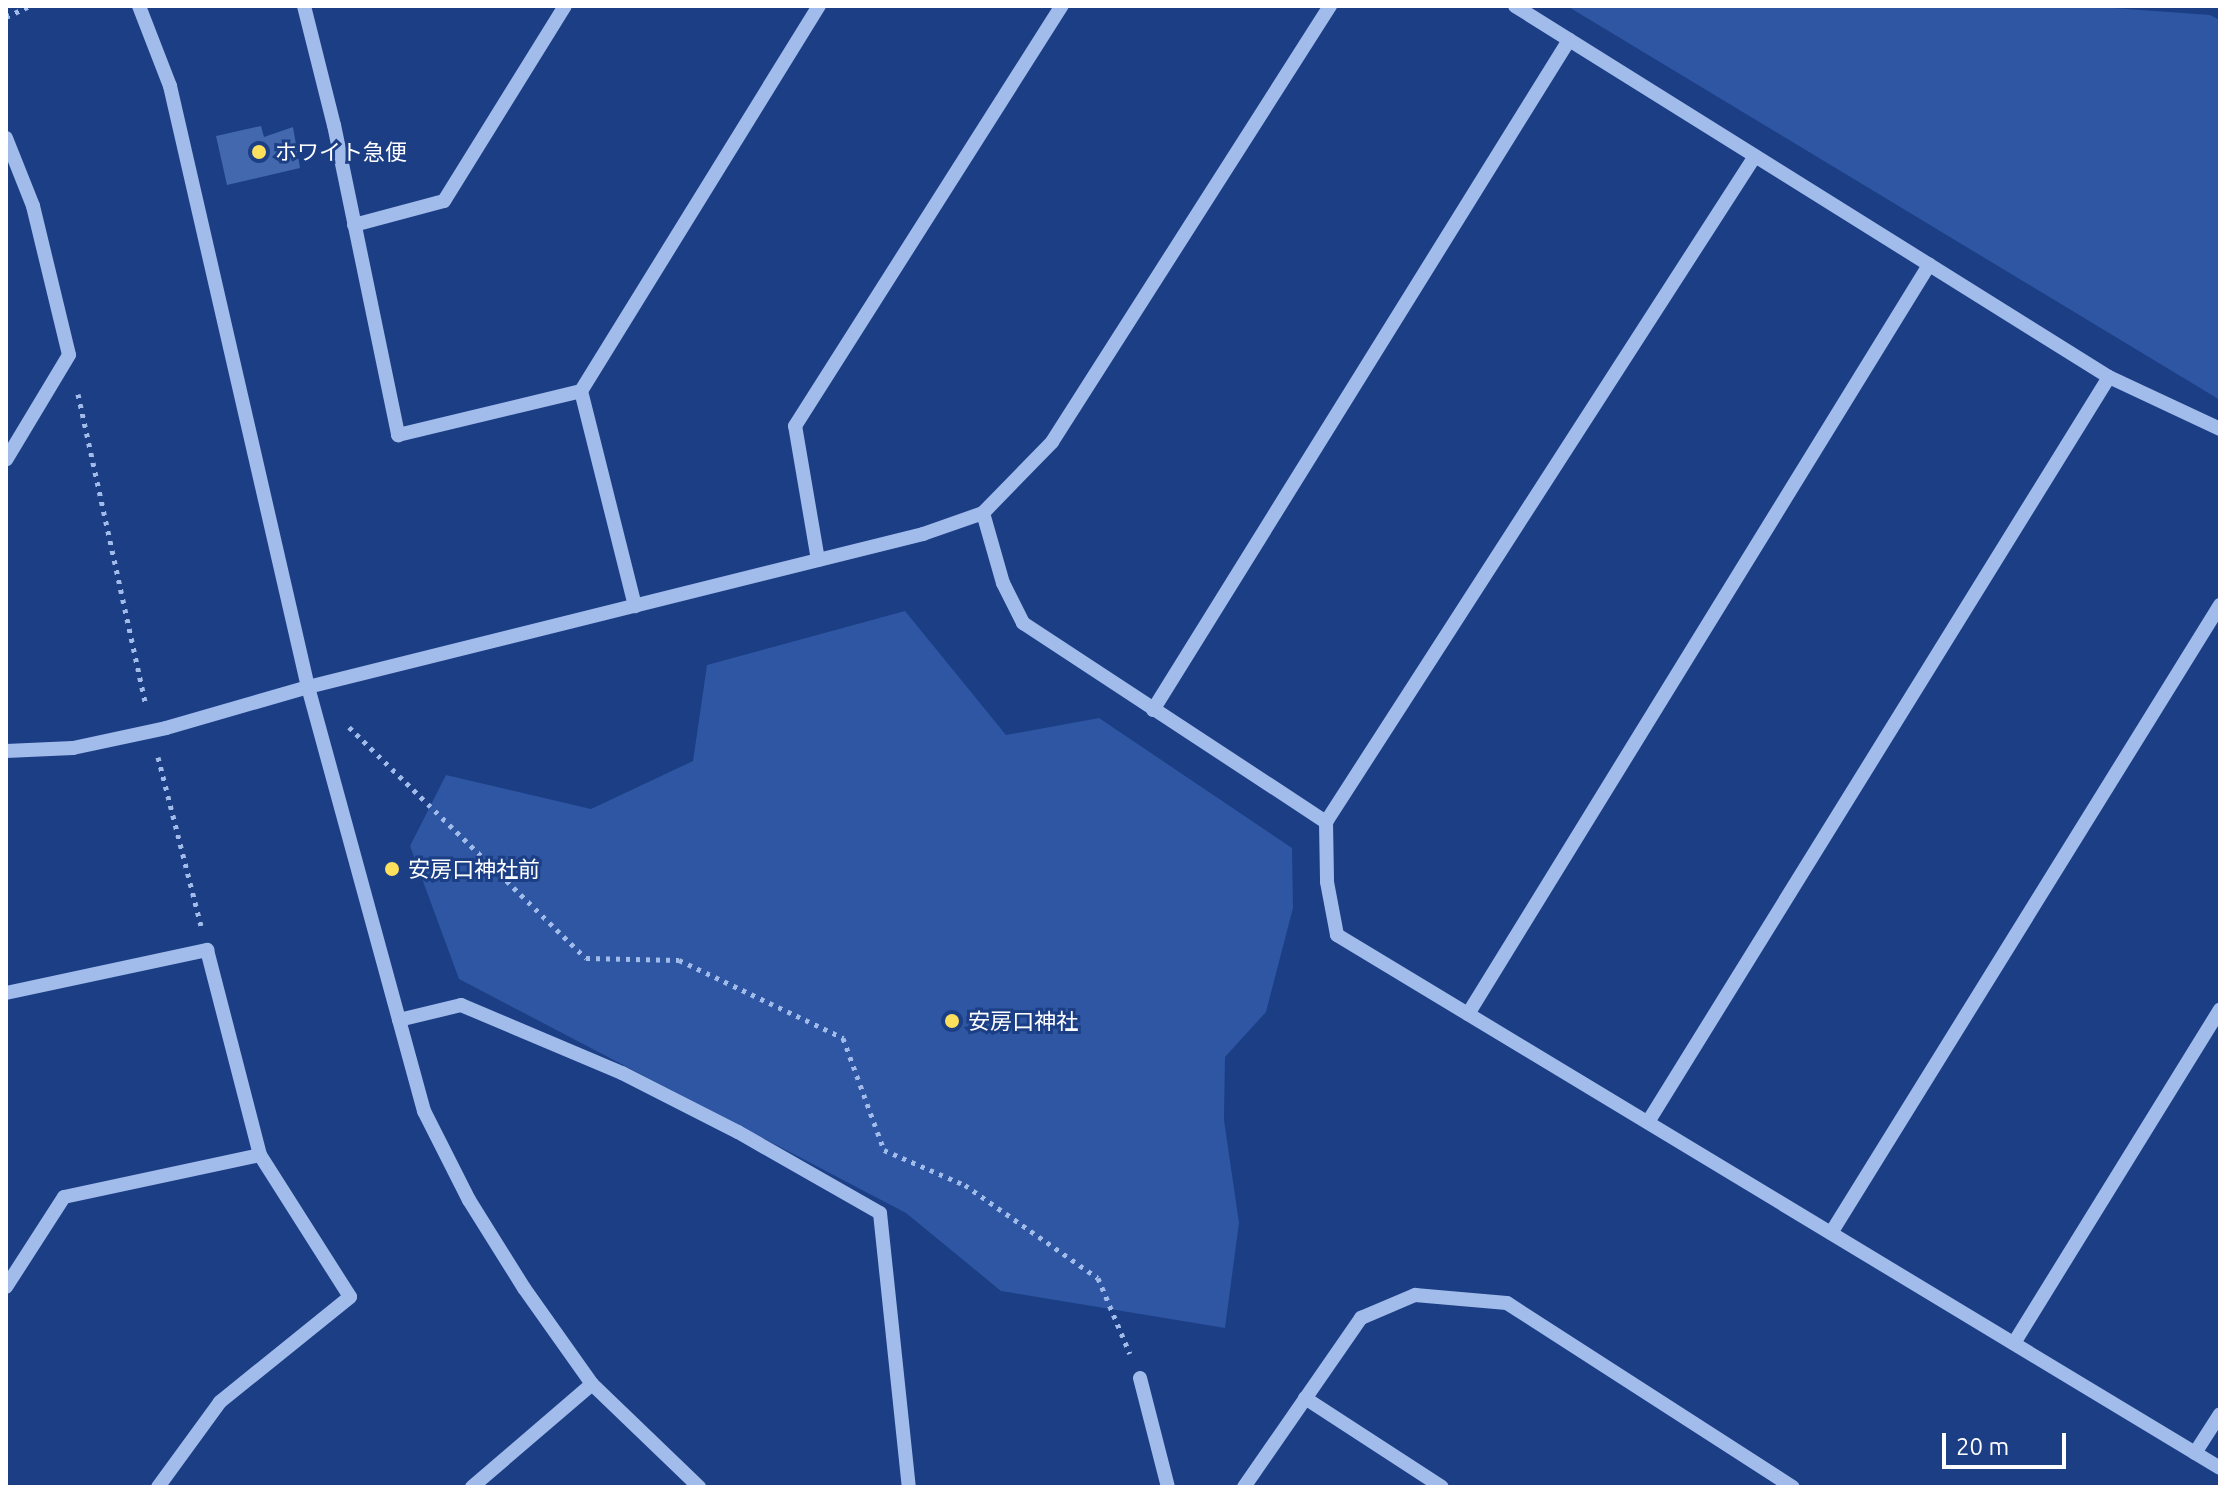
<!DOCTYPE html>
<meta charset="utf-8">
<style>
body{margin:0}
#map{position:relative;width:2226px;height:1493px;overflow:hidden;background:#1b3e85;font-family:Ubuntu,"Noto Sans JP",sans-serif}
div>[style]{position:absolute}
.green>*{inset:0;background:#2e56a3}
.building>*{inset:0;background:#4368ae}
.path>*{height:5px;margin-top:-2.5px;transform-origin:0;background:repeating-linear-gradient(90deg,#a1bbeb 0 4px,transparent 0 10px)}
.minor>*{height:14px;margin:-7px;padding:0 7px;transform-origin:7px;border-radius:7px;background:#a1bbeb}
.dots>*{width:22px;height:22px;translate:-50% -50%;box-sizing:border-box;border:4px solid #1b3e85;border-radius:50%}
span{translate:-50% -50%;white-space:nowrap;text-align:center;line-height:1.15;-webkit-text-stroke:6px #1b3e85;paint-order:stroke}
.poi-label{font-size:22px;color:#fff}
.left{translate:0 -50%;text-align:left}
.frame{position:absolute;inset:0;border:8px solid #fff;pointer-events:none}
.scale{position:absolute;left:1942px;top:1433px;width:124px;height:36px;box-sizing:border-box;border:4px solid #fff;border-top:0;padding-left:10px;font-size:24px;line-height:28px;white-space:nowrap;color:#fff;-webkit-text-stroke:6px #1b3e85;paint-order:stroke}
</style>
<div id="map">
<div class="green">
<i style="clip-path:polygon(1567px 6px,2086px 6px,2210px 15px,2220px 20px,2220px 400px)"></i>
<i style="clip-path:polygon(905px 611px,1006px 735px,1099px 718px,1292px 848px,1293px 908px,1266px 1012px,1225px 1057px,1224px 1120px,1239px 1223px,1225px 1328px,1001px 1291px,906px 1213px,459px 979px,410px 846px,446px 775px,591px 809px,693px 761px,707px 665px)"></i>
</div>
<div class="building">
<i style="clip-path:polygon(261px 126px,264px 137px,293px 127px,300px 168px,227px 185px,216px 136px)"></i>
</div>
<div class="path">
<i style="left:6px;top:17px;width:26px;rotate:-25deg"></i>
<i style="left:78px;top:394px;width:318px;rotate:77.7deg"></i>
<i style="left:349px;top:727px;width:331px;rotate:44.3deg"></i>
<i style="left:586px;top:958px;width:93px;rotate:1.2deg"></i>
<i style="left:679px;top:960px;width:182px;rotate:25.4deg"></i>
<i style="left:843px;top:1038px;width:119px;rotate:69.9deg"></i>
<i style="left:884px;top:1150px;width:88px;rotate:23.4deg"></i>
<i style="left:965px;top:1185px;width:162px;rotate:35deg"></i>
<i style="left:1098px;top:1278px;width:82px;rotate:67.2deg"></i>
<i style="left:158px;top:757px;width:174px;rotate:75.7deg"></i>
</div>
<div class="minor">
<i style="left:139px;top:6px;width:86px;rotate:68.8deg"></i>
<i style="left:170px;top:86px;width:617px;rotate:77.07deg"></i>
<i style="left:308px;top:687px;width:440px;rotate:74.7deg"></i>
<i style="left:424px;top:1111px;width:100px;rotate:63.2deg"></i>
<i style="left:469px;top:1200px;width:104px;rotate:58deg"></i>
<i style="left:524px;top:1288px;width:118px;rotate:54.7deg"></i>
<i style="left:592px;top:1384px;width:149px;rotate:43.9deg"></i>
<i style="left:304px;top:6px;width:123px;rotate:75.9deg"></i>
<i style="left:334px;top:125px;width:317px;rotate:78.3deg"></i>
<i style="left:398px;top:435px;width:188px;rotate:-13.5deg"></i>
<i style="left:581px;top:391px;width:222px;rotate:75.9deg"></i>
<i style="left:1515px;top:6px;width:700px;rotate:31.99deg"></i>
<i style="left:2109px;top:377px;width:123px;rotate:25.1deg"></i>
<i style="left:6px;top:138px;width:73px;rotate:68.3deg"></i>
<i style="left:33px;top:206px;width:153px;rotate:76.4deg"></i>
<i style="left:69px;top:355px;width:122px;rotate:121deg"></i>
<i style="left:354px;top:225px;width:93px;rotate:-14.9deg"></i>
<i style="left:444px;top:201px;width:229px;rotate:-58.2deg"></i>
<i style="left:581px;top:391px;width:453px;rotate:-58.3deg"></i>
<i style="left:983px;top:513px;width:73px;rotate:74.1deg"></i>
<i style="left:1003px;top:583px;width:45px;rotate:63.4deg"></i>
<i style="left:1023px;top:623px;width:363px;rotate:33.3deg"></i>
<i style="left:1326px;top:822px;width:60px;rotate:89deg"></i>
<i style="left:1327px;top:882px;width:54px;rotate:79.3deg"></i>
<i style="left:1337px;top:935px;width:1031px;rotate:31.12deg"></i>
<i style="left:818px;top:560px;width:136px;rotate:-99.7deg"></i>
<i style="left:795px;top:426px;width:498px;rotate:-57.6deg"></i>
<i style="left:1153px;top:710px;width:789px;rotate:-58.16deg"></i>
<i style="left:6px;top:751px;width:67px;rotate:-2.6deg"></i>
<i style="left:73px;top:748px;width:95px;rotate:-12.1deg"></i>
<i style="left:166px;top:728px;width:148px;rotate:-16.1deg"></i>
<i style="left:308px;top:687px;width:634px;rotate:-13.97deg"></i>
<i style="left:923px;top:534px;width:64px;rotate:-19.3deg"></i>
<i style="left:983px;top:513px;width:99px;rotate:-45.8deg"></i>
<i style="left:1052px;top:442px;width:517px;rotate:-57.48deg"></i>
<i style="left:1326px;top:822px;width:792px;rotate:-57.21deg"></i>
<i style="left:6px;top:993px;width:206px;rotate:-12.1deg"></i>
<i style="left:207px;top:950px;width:212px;rotate:75.5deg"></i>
<i style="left:260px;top:1155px;width:168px;rotate:57.6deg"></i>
<i style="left:350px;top:1297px;width:167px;rotate:141.1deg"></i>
<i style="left:220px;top:1402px;width:105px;rotate:126.1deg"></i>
<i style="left:1468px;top:1014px;width:880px;rotate:-58.39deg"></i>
<i style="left:399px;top:1020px;width:64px;rotate:-13.6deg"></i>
<i style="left:461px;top:1005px;width:175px;rotate:22.9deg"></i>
<i style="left:622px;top:1073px;width:130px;rotate:27deg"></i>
<i style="left:738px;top:1132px;width:163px;rotate:29.7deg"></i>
<i style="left:880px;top:1213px;width:276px;rotate:84deg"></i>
<i style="left:1648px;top:1122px;width:876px;rotate:-58.25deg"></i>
<i style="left:1831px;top:1233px;width:739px;rotate:-58.22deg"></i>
<i style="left:6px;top:1287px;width:107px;rotate:-57.2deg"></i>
<i style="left:64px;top:1197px;width:200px;rotate:-12.1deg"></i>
<i style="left:2014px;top:1343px;width:392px;rotate:-58.3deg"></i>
<i style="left:1140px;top:1378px;width:113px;rotate:75.6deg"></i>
<i style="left:1305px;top:1398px;width:163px;rotate:33deg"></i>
<i style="left:2195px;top:1453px;width:46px;rotate:-57.3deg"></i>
<i style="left:472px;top:1487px;width:158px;rotate:-40.6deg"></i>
<i style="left:1244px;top:1487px;width:206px;rotate:-55.3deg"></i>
<i style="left:1361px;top:1318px;width:59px;rotate:-23.1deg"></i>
<i style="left:1415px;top:1295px;width:92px;rotate:5deg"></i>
<i style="left:1507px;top:1303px;width:340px;rotate:32.8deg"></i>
</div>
<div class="dots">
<i style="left:259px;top:152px;background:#fddf5e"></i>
<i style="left:392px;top:869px;background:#fddf5e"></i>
<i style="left:952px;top:1021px;background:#fddf5e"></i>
</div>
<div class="poi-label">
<span class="left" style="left:275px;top:152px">ホワイト急便</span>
<span class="left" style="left:408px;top:869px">安房口神社前</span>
<span class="left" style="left:968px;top:1021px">安房口神社</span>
</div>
<div class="frame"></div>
<div class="scale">20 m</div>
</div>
